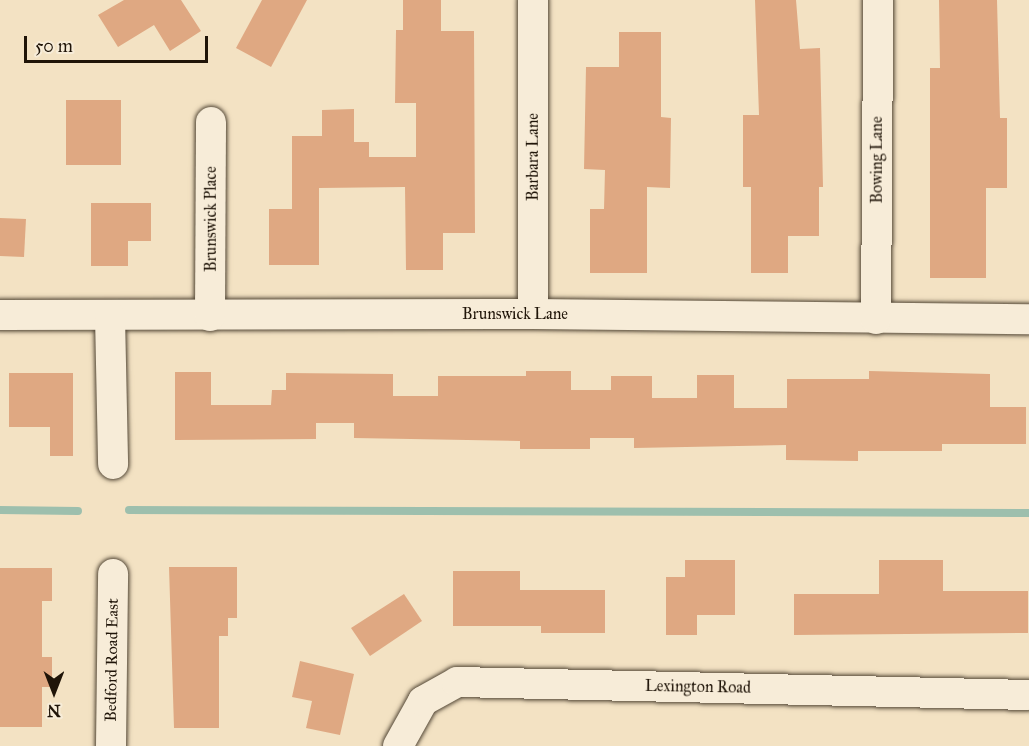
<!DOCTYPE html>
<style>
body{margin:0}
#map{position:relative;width:1029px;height:746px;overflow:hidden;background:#f3e2c3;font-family:"IM FELL Great Primer",serif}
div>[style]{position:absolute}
.stream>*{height:8px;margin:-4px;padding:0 4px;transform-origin:4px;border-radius:4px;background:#9dbfad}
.building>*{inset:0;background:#dfa882}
.roads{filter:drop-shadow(0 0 2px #544837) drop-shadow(0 0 2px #544837)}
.minor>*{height:30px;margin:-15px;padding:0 15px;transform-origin:15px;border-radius:15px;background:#f7ecd8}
span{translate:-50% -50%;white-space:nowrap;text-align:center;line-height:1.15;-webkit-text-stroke:4.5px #f7ecd8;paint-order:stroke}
.street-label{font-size:16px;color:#1f1408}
.north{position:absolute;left:24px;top:662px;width:60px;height:60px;-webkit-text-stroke:4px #f7ecd8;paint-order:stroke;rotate:180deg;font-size:16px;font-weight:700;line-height:24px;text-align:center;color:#1f1408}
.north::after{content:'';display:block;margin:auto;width:21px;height:27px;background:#1f1408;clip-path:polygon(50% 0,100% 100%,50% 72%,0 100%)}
.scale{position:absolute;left:24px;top:36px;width:184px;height:27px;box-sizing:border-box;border:3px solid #1f1408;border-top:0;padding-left:8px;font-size:18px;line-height:21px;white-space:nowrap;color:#1f1408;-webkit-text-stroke:4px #f7ecd8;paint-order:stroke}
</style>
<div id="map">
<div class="stream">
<i style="left:0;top:510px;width:78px;rotate:0.7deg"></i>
<i style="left:129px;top:510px;width:900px;rotate:0.19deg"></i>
</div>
<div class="building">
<i style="clip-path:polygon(124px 0,181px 0,201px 31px,170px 51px,154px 25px,118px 47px,98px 15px)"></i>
<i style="clip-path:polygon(262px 0,307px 0,271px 67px,236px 48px)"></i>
<i style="clip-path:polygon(403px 0,441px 0,441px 31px,474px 31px,475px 233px,443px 233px,443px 270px,406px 270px,405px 187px,319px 188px,319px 265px,269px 265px,269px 209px,292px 209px,292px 136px,322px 136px,322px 110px,354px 109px,354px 142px,369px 142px,369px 157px,416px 157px,416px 103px,395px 103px,396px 30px,403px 30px)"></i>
<i style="clip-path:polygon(755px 0,796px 0,800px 49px,820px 48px,823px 187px,819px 187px,819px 236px,788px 236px,788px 273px,751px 273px,751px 187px,743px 187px,743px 115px,759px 115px)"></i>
<i style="clip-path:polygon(939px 0,997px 0,1000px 118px,1007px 118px,1007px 188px,986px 188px,986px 278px,930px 278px,930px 68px,940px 68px)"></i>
<i style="clip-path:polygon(619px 32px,661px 32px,661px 117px,671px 118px,670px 188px,647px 187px,647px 273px,590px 273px,590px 209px,604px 209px,605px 170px,584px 169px,586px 67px,619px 67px)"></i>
<i style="clip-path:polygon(66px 100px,121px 100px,121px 165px,66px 165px)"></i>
<i style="clip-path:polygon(91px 203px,151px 203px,151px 241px,128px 241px,128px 266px,91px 266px)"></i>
<i style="clip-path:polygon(0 218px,26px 219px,24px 257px,0 256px)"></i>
<i style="clip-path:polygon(526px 371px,571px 371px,571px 390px,611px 390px,611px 376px,652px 376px,652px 398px,697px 398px,697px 375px,734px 375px,734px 408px,787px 408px,787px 379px,869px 379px,869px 371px,990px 374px,990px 407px,1026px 407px,1026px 444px,942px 444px,942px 451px,858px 451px,858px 461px,786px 460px,786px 445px,634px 448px,634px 438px,590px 438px,590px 449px,520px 449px,520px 441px,354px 438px,354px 423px,316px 423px,316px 439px,175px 440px,175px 372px,211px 372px,211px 405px,271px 405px,272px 390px,286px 390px,286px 373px,393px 374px,393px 396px,438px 396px,438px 376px,526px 376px)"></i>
<i style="clip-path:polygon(9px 373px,73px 373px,73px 456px,50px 456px,50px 427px,9px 427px)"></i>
<i style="clip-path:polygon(685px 560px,735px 560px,735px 615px,697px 615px,697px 635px,666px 635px,666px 577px,685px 577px)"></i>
<i style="clip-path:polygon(879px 560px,943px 560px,943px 591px,1028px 591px,1028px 633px,794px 635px,794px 594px,879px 594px)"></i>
<i style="clip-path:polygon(169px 567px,237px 567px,237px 618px,228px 618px,228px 636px,219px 636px,219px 728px,174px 728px)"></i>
<i style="clip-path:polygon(0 568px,52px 568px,52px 601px,42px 601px,42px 657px,52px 657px,52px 687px,42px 687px,42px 727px,0 727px)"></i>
<i style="clip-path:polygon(453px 571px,520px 571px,520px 590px,605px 590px,605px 633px,541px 633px,541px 626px,453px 626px)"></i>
<i style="clip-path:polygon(404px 594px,422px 621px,370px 656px,351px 628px)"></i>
<i style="clip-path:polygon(300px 661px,354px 674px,340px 735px,306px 728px,312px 701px,292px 697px)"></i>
</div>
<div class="roads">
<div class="minor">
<i style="left:533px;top:0;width:314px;rotate:90deg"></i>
<i style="left:0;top:315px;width:533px;rotate:-0.11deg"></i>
<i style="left:533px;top:314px;width:496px;rotate:0.6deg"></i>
<i style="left:110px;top:316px;width:148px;rotate:88.8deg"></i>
<i style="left:210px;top:316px;width:194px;rotate:-89.7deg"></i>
<i style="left:876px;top:319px;width:319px;rotate:-89.6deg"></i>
<i style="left:111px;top:746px;width:172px;rotate:-89.3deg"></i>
<i style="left:398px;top:746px;width:51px;rotate:-60.9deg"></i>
<i style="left:423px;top:701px;width:39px;rotate:-29deg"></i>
<i style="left:457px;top:682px;width:572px;rotate:1.3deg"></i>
</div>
</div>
<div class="street-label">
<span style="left:533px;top:157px;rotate:-90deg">Barbara Lane</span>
<span style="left:877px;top:160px;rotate:-90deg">Bowing Lane</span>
<span style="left:211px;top:219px;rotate:-90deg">Brunswick Place</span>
<span style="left:515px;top:314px">Brunswick Lane</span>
<span style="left:112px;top:660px;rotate:-89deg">Bedford Road East</span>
<span style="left:698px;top:687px;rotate:1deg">Lexington Road</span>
</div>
<div class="north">N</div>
<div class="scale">50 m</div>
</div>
